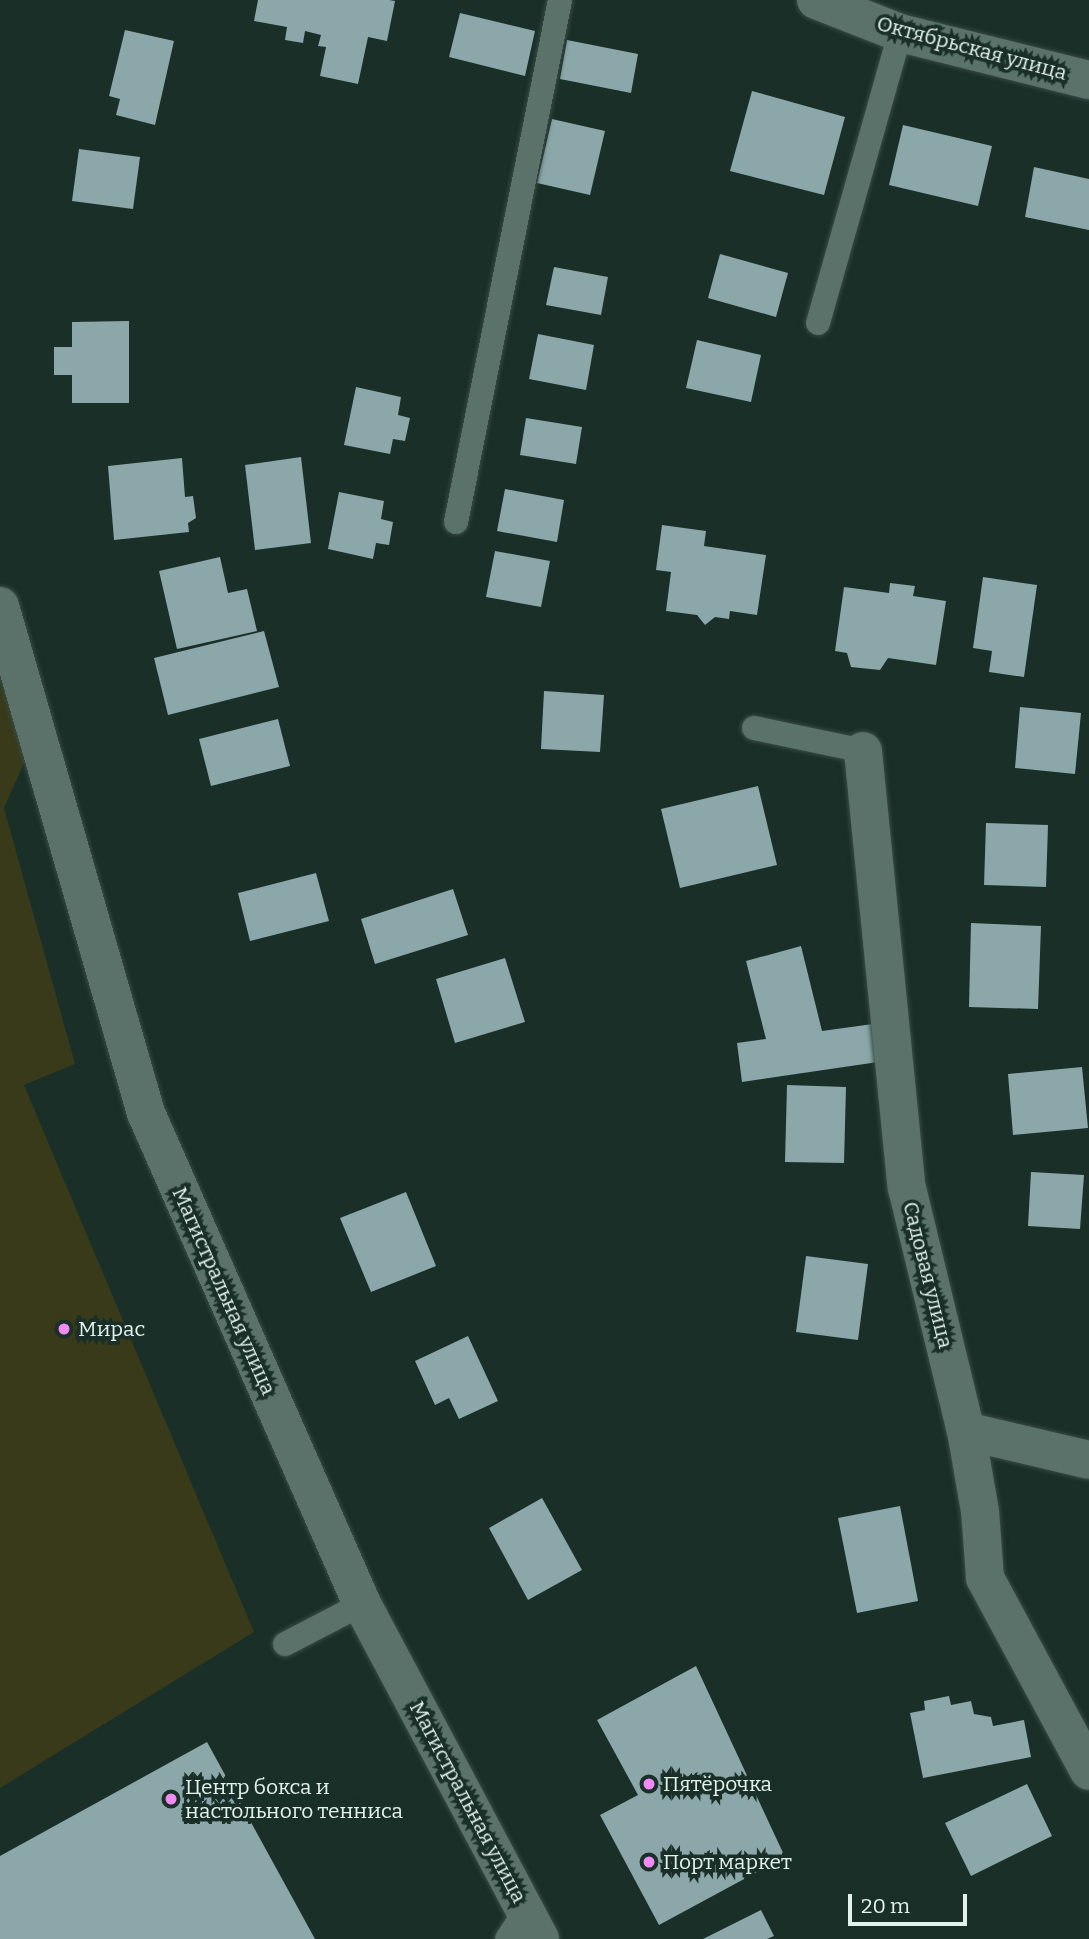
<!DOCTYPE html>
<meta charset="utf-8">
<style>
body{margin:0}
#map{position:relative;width:1089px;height:1939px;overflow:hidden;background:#192f28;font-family:Bitter,serif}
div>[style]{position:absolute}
.green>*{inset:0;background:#383a1a}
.building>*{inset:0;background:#8ba7aa}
.roads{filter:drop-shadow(0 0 2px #384b46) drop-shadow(0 0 2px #384b46)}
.service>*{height:24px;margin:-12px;padding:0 12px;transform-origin:12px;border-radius:12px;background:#5a726a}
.minor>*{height:38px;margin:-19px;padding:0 19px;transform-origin:19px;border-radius:19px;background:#5a726a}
.dots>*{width:19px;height:19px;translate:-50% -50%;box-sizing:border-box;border:4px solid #192f28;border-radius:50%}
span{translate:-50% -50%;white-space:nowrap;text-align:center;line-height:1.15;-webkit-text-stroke:7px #192f28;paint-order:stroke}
.street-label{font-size:21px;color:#e3f1ec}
.poi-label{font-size:21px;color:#e3f1ec}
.left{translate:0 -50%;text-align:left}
.scale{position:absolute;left:848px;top:1894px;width:119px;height:32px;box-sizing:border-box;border:4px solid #e3f1ec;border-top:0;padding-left:9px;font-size:21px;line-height:24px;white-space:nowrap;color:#e3f1ec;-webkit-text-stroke:5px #192f28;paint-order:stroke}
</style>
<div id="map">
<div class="green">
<i style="clip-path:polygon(0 667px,25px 761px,4px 808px,75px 1064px,24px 1085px,254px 1632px,0 1788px)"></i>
</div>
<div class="building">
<i style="clip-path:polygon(258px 0,389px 0,395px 1px,387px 41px,368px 37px,358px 84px,320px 76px,326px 47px,318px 46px,321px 35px,305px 31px,303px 43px,285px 40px,287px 27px,254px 21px)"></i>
<i style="clip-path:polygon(460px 13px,535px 31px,525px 76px,449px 57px)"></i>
<i style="clip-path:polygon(125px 30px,174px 41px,155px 125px,116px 115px,120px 99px,109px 96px)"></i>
<i style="clip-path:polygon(567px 40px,638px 54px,631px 93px,560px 79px)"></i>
<i style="clip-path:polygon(752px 91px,845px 117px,824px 195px,730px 171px)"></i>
<i style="clip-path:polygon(552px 119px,605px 131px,590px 195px,537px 183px)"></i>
<i style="clip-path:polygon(903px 125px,992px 146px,978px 206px,889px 185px)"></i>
<i style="clip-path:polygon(79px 149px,140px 157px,133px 209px,72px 201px)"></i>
<i style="clip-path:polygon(1034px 167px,1089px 179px,1089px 230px,1025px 217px)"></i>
<i style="clip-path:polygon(720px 254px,788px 273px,776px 317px,708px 298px)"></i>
<i style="clip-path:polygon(554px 267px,608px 277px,601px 315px,546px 305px)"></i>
<i style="clip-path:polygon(129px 321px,129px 403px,72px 403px,72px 375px,54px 375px,54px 347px,72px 347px,72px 322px)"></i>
<i style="clip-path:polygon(538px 334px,594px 345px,586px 390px,529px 379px)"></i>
<i style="clip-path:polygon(697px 340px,761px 355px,751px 402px,686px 388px)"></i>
<i style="clip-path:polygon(356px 387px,401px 397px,398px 415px,410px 418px,405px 441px,393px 439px,390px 454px,344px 445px)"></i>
<i style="clip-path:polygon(526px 418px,582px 427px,576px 464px,520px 455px)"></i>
<i style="clip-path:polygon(301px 457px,311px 543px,255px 550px,245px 465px)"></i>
<i style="clip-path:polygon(182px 458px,185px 497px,193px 496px,196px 518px,188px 523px,189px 532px,114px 540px,108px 466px)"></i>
<i style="clip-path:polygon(505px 489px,564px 500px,557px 542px,497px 531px)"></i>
<i style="clip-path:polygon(339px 492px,384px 501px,381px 519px,393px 522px,389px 545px,376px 543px,373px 559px,328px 549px)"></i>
<i style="clip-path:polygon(662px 525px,706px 531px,704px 546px,766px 555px,757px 615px,730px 611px,729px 619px,715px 617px,705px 625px,697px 615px,666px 611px,671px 572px,656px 570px)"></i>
<i style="clip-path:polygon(495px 551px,550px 561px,541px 607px,486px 597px)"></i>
<i style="clip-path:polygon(220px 557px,228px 593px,247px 589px,257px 631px,177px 649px,159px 571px)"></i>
<i style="clip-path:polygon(983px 577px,1037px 585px,1024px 677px,989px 672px,992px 651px,973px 648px)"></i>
<i style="clip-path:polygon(890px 583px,915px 586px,913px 596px,946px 601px,936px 665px,888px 658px,880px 670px,851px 667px,847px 653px,835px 651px,844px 587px,889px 593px)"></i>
<i style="clip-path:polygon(264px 631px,279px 687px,168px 715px,154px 658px)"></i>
<i style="clip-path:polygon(544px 691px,604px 695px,600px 752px,541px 749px)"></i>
<i style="clip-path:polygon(1020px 707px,1081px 713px,1075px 774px,1015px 768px)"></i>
<i style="clip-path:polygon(278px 719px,290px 766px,211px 786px,199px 739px)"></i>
<i style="clip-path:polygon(758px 786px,777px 865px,680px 888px,661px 809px)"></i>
<i style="clip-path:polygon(986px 823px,1048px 825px,1046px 887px,984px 885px)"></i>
<i style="clip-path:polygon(316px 873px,329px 921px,250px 941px,238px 893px)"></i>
<i style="clip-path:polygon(453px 889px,468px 935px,375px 964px,361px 919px)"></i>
<i style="clip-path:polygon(971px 923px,1041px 926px,1038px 1009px,969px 1007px)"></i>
<i style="clip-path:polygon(801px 946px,822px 1031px,880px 1023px,885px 1061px,742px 1082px,737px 1043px,766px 1039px,746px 961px)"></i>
<i style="clip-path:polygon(505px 958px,525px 1022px,455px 1043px,436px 979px)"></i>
<i style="clip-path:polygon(1082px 1067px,1088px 1128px,1013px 1135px,1008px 1074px)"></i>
<i style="clip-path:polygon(787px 1085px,846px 1087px,844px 1163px,785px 1162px)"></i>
<i style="clip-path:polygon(1031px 1172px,1084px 1175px,1080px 1229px,1028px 1226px)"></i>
<i style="clip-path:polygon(406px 1192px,436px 1266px,371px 1292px,340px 1218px)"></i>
<i style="clip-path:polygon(806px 1256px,868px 1264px,858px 1340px,796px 1332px)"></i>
<i style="clip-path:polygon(468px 1336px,498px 1401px,459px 1419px,449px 1398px,435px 1405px,415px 1361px)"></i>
<i style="clip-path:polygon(542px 1498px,582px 1570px,528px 1600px,489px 1528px)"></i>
<i style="clip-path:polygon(900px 1506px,918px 1601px,857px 1613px,838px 1518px)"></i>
<i style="clip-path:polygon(696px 1666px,785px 1857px,659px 1925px,600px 1815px,638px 1795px,597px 1720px)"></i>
<i style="clip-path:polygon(949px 1696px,951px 1705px,971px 1701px,974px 1714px,991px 1717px,993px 1726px,1024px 1720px,1031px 1757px,923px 1778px,910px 1713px,925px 1710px,924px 1701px)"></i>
<i style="clip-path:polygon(207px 1742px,315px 1939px,0 1939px,0 1856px)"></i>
<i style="clip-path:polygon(1027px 1784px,1052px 1836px,971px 1876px,945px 1823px)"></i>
<i style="clip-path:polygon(761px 1910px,774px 1936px,767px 1939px,703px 1939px)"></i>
</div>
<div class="roads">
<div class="service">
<i style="left:818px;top:323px;width:301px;rotate:-74.2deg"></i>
<i style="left:456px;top:522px;width:532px;rotate:-78.73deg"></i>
<i style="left:754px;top:728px;width:111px;rotate:11.9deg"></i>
<i style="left:285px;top:1644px;width:87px;rotate:-27.5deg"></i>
<i style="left:507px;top:1939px;width:33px;rotate:-57deg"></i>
</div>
<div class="minor">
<i style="left:816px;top:0;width:90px;rotate:21.4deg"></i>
<i style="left:900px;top:33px;width:195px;rotate:14deg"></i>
<i style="left:0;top:606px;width:528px;rotate:73.94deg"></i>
<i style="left:146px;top:1113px;width:536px;rotate:66.25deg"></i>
<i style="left:362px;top:1604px;width:379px;rotate:62deg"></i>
<i style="left:863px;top:751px;width:439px;rotate:84.3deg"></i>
<i style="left:907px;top:1188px;width:250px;rotate:76.4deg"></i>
<i style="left:966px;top:1431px;width:81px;rotate:80.1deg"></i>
<i style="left:980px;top:1511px;width:67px;rotate:85.7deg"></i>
<i style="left:985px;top:1578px;width:219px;rotate:61.7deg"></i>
<i style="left:966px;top:1431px;width:126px;rotate:13.3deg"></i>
</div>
</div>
<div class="dots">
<i style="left:64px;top:1329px;background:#f28af3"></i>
<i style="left:649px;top:1784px;background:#f28af3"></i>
<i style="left:171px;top:1799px;background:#f28af3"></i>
<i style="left:649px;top:1862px;background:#f28af3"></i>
</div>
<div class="street-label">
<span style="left:972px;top:48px;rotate:15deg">Октябрьская улица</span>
<span style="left:928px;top:1275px;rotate:76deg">Садовая улица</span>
<span style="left:224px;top:1291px;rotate:66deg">Магистральная улица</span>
<span style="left:468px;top:1802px;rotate:62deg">Магистральная улица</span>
</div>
<div class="poi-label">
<span class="left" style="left:78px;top:1329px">Мирас</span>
<span class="left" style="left:663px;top:1784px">Пятёрочка</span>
<span class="left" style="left:185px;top:1799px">Центр бокса и<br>настольного тенниса</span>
<span class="left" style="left:663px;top:1862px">Порт маркет</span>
</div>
<div class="scale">20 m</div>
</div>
